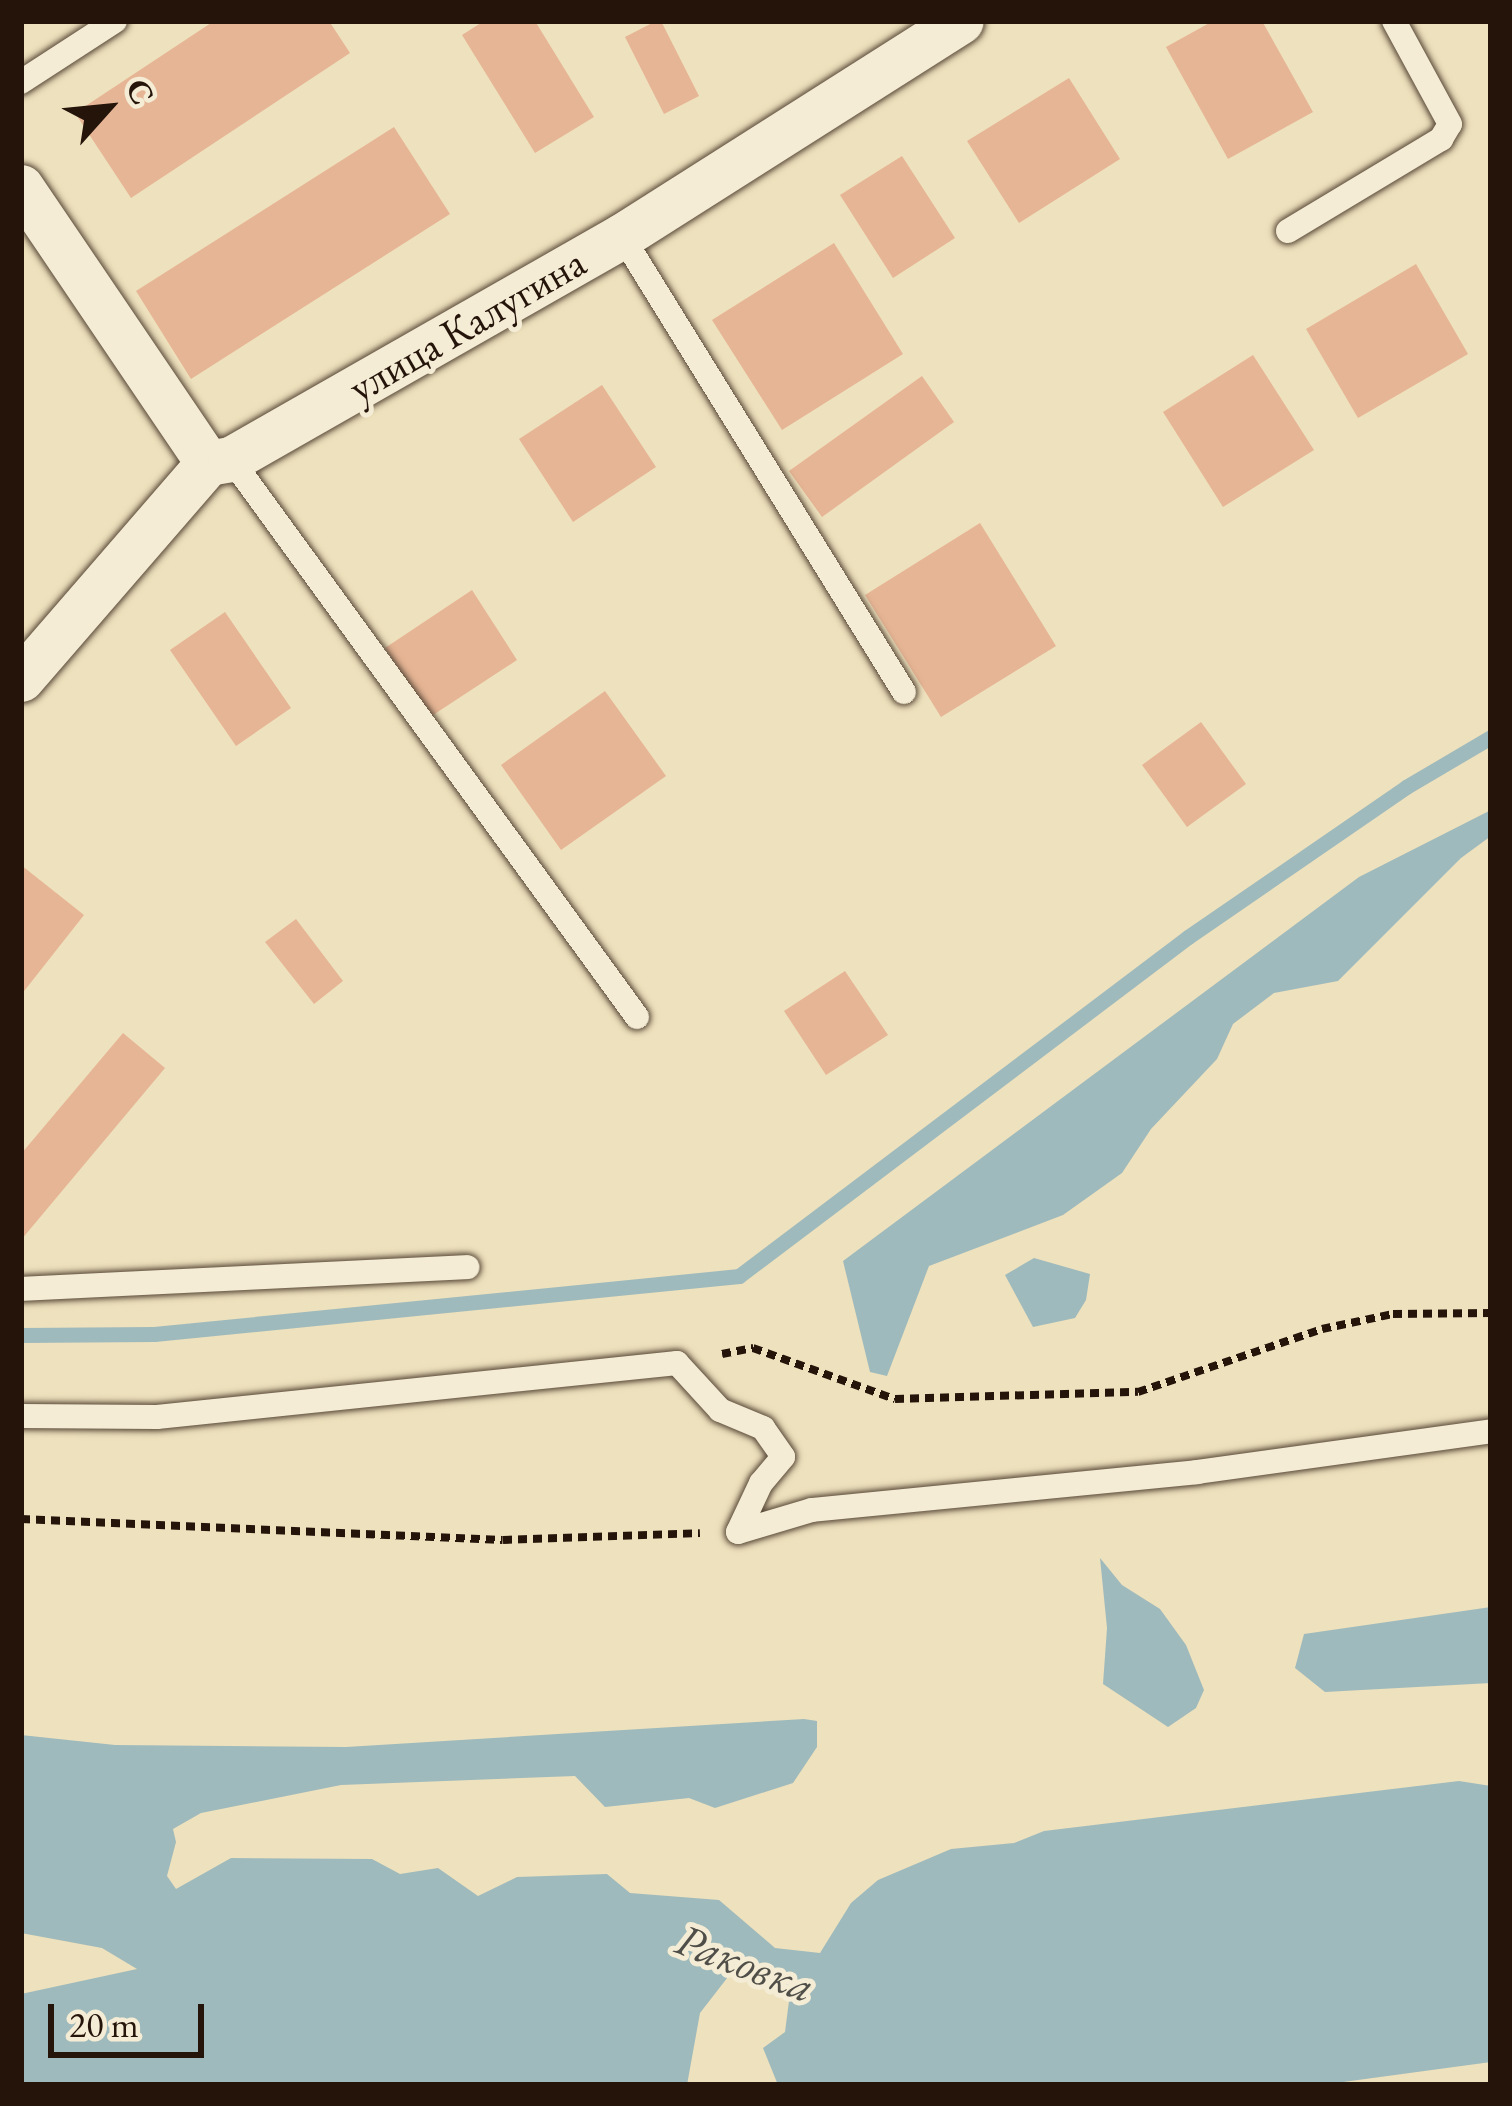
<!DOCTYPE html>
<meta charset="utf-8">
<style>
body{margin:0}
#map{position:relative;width:1512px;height:2106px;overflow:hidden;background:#eee1bd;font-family:"EB Garamond",serif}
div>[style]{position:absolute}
.water>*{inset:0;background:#9fbabc}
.stream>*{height:15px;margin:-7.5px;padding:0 7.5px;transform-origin:7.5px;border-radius:7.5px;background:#9fbabc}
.building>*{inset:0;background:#e6b595}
.path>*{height:8px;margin-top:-4px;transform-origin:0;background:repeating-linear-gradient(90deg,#25140a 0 9px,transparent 0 15px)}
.roads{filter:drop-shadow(0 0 3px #574737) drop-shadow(0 0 3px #574737)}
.service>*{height:24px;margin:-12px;padding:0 12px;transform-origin:12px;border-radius:12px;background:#f4ecd4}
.minor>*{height:45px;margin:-22.5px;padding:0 22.5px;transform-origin:22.5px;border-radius:22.5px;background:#f4ecd4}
span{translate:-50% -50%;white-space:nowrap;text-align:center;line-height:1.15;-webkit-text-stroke:10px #f4ecd4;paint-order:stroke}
.street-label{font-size:42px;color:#25140a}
.water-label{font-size:45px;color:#504e48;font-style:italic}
.frame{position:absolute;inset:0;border:24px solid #25140a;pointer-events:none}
.north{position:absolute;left:48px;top:48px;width:120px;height:120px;-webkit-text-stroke:9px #f4ecd4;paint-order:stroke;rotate:63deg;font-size:33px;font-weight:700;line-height:48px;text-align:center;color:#25140a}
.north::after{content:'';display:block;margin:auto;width:42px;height:54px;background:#25140a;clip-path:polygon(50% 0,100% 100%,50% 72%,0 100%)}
.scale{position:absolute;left:48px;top:2004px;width:156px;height:54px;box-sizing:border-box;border:6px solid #25140a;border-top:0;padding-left:15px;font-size:36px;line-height:42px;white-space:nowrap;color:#25140a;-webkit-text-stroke:9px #f4ecd4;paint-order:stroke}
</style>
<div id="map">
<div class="water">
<i style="clip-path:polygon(1491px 810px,1491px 836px,1461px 858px,1338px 981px,1274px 993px,1233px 1024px,1217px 1059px,1151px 1129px,1122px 1173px,1063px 1215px,929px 1266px,887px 1376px,870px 1372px,843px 1261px,1359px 877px)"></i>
<i style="clip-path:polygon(1034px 1258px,1090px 1274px,1086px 1300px,1075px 1318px,1033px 1327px,1005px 1275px)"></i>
<i style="clip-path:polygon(1100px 1558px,1122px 1585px,1160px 1609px,1186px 1645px,1204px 1690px,1196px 1708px,1168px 1727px,1103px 1684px,1107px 1628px)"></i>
<i style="clip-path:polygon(1491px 1607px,1491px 1683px,1325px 1692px,1295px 1668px,1304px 1634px)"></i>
<i style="clip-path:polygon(804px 1719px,817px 1721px,817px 1747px,793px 1783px,715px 1808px,689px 1798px,605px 1807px,575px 1776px,341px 1785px,201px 1813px,173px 1829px,176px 1842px,167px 1876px,176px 1889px,231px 1858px,372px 1859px,400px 1874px,438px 1868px,478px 1896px,517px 1877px,607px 1874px,630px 1893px,719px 1900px,775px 1948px,820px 1953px,851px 1903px,878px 1880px,951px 1849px,1014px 1843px,1044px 1831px,1459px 1781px,1491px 1786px,1491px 2062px,1321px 2085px,778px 2085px,763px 2048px,785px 2032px,789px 2001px,765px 1981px,731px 1973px,700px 2013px,687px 2085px,21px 2085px,21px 1994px,137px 1969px,102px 1948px,21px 1933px,21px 1735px,115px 1745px,346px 1747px)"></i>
</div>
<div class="stream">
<i style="left:21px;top:1335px;width:133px;rotate:-0.4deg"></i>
<i style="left:154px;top:1334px;width:588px;rotate:-5.66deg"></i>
<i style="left:739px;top:1276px;width:563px;rotate:-37.05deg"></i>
<i style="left:1188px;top:937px;width:265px;rotate:-34.5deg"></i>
<i style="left:1406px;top:787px;width:99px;rotate:-30.5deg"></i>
</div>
<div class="building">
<i style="clip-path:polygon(214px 21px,329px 21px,350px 53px,131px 198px,75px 113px)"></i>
<i style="clip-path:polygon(484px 21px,535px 21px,594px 117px,535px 153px,462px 35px)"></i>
<i style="clip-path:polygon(656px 21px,661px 21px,699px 96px,664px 114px,625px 37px)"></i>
<i style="clip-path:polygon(1213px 21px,1262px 21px,1313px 112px,1228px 159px,1166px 47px)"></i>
<i style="clip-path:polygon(1069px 78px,1120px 159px,1019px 223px,967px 141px)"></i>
<i style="clip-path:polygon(394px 127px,450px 214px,191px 379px,136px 291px)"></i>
<i style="clip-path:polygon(902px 156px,955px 238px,893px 278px,840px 195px)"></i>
<i style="clip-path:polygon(834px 243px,903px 354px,782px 430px,712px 320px)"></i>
<i style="clip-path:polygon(1416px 264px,1468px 354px,1358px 418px,1306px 329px)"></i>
<i style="clip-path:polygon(1253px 355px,1314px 450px,1223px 507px,1163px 412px)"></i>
<i style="clip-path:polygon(922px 376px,954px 422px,822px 517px,789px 471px)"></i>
<i style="clip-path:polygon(602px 385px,656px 467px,573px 522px,519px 439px)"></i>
<i style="clip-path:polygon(980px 523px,1056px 646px,941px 717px,865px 595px)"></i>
<i style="clip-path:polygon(472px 590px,517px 660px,430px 717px,385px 648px)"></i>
<i style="clip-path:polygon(225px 612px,291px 708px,236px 746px,170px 650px)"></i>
<i style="clip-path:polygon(605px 691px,666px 776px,561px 850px,501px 765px)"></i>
<i style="clip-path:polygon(1201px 722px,1246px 784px,1187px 827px,1142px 765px)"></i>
<i style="clip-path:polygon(21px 865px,84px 915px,21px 995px)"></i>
<i style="clip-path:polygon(296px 919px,343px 981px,314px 1004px,265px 942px)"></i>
<i style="clip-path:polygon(845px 971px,888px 1035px,826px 1075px,784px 1011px)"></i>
<i style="clip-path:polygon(123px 1033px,165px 1068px,21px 1240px,21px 1154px)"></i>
</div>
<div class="path">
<i style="left:722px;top:1354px;width:32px;rotate:-11deg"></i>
<i style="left:753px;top:1348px;width:151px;rotate:19.8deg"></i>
<i style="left:895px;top:1399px;width:243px;rotate:-1.7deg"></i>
<i style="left:1138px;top:1392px;width:194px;rotate:-18.9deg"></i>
<i style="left:1322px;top:1329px;width:73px;rotate:-11.9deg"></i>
<i style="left:1393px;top:1314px;width:98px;rotate:-0.6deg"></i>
<i style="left:21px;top:1519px;width:482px;rotate:2.5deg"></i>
<i style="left:503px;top:1540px;width:197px;rotate:-2deg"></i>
</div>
<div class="roads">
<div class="service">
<i style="left:21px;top:82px;width:112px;rotate:-33deg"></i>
<i style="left:1288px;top:231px;width:179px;rotate:-31deg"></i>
<i style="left:1441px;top:139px;width:17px;rotate:-59deg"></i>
<i style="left:1450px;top:124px;width:117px;rotate:-118.5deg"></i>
<i style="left:622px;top:236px;width:536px;rotate:58.27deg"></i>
<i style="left:231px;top:459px;width:690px;rotate:53.96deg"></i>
<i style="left:21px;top:1289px;width:447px;rotate:-2.8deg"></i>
<i style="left:21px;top:1416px;width:136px;rotate:0.4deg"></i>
<i style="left:157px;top:1417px;width:523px;rotate:-5.93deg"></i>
<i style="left:677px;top:1363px;width:64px;rotate:47.5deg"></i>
<i style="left:720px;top:1410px;width:47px;rotate:22.7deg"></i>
<i style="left:763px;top:1428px;width:35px;rotate:55deg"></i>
<i style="left:783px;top:1457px;width:34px;rotate:130deg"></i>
<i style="left:761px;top:1483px;width:54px;rotate:115.1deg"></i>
<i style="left:738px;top:1532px;width:77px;rotate:-16.6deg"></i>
<i style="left:812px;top:1510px;width:387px;rotate:-5.6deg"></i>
<i style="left:1197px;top:1472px;width:297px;rotate:-7.9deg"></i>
</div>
<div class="minor">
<i style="left:21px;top:187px;width:333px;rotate:55.9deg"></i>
<i style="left:21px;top:679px;width:286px;rotate:-49.1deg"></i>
<i style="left:208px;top:463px;width:23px;rotate:-10deg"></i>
<i style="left:231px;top:459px;width:450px;rotate:-29.7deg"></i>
<i style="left:622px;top:236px;width:401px;rotate:-32.4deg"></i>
</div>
</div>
<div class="street-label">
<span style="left:467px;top:325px;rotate:-30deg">улица Калугина</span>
</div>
<div class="water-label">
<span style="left:745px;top:1963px;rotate:21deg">Раковка</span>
</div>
<div class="frame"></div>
<div class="north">С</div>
<div class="scale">20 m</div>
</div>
